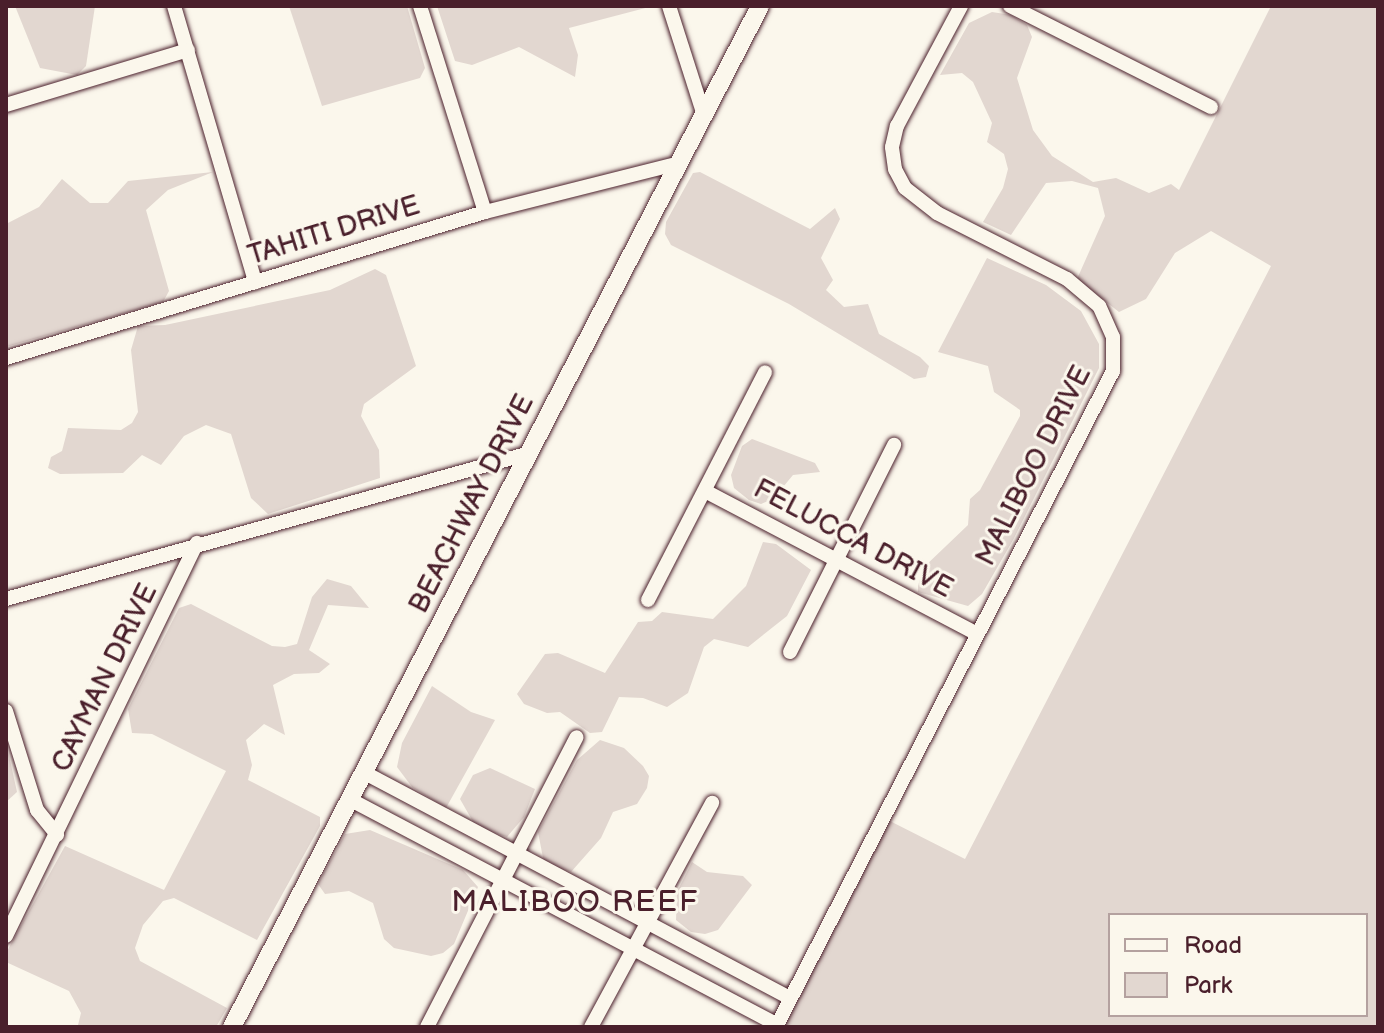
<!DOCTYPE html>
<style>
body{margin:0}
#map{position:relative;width:1384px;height:1033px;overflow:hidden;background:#fbf7ec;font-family:"Balsamiq Sans",sans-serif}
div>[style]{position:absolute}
.green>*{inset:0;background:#e2d7d0}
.roads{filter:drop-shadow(0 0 2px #4a1f2b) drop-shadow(0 0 2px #4a1f2b)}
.minor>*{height:14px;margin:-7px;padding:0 7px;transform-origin:7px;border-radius:7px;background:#fbf7ec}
.tertiary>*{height:18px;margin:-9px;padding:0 9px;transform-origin:9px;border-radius:9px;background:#fbf7ec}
span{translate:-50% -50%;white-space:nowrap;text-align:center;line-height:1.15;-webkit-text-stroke:6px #fbf7ec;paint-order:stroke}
.street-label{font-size:28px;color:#4a1f2b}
.neighbourhood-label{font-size:30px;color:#4a1f2b;letter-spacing:2px}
.frame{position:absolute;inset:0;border:8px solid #4a1f2b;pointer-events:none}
.legend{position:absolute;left:1108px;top:913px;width:260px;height:104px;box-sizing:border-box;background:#fbf7ec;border:2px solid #b4a19f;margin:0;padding:10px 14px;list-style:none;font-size:24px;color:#4a1f2b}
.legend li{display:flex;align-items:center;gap:16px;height:40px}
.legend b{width:40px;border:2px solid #b4a19f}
</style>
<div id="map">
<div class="green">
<i style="clip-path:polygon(15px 6px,95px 6px,86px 66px,77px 75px,40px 68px)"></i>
<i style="clip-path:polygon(289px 6px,407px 6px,425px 68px,420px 78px,322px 106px)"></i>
<i style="clip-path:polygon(437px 6px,653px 6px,569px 28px,578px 55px,575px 77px,519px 47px,472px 65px,455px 61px)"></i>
<i style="clip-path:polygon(evenodd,1271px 6px,1378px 6px,1378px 1027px,770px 1027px,882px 817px,965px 859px,1271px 266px,1211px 231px,1175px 253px,1146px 299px,1119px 312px,1077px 279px,1105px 216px,1098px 188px,1072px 181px,1046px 183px,1011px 235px,983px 222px,1003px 188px,1008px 169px,1004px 154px,987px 142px,992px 123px,973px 82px,962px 73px,940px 75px,969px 23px,992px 12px,1011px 15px,1027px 25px,1032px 37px,1017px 78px,1033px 130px,1052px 156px,1093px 182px,1116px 178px,1149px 193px,1171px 184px,1179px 190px,1271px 6px,1110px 915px,1366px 915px,1366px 1015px,1110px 1015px,1110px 915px)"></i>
<i style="clip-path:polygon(213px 172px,168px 190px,146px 210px,169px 291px,163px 302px,6px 347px,6px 224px,39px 207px,62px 179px,90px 203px,108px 203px,128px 181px)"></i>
<i style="clip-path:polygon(700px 172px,810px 229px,835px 208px,840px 219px,821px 258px,833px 280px,826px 290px,844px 307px,868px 304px,879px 334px,920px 357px,929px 366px,926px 377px,914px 379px,789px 304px,671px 245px,665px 234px,666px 222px,693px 173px)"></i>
<i style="clip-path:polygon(987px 258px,1046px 285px,1081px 311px,1099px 344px,1099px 368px,1013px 540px,982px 594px,968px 606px,918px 592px,918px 586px,923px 568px,968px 525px,970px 499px,980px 490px,1020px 416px,1020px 410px,994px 392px,988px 366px,938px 352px)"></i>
<i style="clip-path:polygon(375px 269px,386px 275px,416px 366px,364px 404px,361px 416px,379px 450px,380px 478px,268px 514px,251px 498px,231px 434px,206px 425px,184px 436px,161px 465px,142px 455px,123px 473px,60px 474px,48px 468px,51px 457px,62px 451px,68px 428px,121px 430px,132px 423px,138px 412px,131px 350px,138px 326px,165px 325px,330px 290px)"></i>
<i style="clip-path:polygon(752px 439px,815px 463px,820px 472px,793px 475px,773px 499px,761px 504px,749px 500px,734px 488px,731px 475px,742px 446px)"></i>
<i style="clip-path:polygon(763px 542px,776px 544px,811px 570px,787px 616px,748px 647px,714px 639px,704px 647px,688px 693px,667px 707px,643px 698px,619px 697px,602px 732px,590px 733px,560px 712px,547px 713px,524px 704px,517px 694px,545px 654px,558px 653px,605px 673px,638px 622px,652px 621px,662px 612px,713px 619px,746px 586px)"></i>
<i style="clip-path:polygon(327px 579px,351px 586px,369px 608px,328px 605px,309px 650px,330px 664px,319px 673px,294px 674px,273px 685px,285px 735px,264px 724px,246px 740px,252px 765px,248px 780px,320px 817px,320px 826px,257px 940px,174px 898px,163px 901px,143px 925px,135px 948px,140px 961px,227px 1008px,216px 1027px,78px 1025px,81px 1013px,69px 991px,6px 962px,6px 953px,65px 846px,164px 890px,226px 771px,152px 734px,132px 733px,128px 709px,179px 608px,191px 604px,272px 646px,285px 647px,297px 644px,312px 597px)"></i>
<i style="clip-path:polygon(432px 686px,471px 712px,495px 720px,446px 808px,412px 787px,397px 767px,402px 743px)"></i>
<i style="clip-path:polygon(600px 740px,624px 748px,643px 766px,649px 776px,647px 788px,637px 804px,613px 812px,601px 838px,571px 872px,544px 863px,538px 832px,577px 760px)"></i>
<i style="clip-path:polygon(6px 742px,17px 792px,6px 802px)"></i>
<i style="clip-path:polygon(490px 768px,535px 789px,524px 817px,507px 837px,476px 827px,460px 799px,473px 775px)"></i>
<i style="clip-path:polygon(370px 830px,463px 870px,478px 887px,454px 944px,443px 953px,431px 956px,394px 948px,384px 939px,373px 903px,349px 891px,325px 894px,318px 884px,345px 834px)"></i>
<i style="clip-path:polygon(692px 862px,707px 872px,743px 876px,752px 885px,718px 930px,705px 934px,691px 932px,676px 920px,677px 892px)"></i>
</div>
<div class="roads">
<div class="minor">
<i style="left:174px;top:6px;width:288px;rotate:73.6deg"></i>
<i style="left:420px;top:6px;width:216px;rotate:72.5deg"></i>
<i style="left:669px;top:6px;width:115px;rotate:72.3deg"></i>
<i style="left:1010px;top:6px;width:225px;rotate:26.7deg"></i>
<i style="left:6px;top:105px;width:190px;rotate:-16.8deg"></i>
<i style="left:6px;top:358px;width:501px;rotate:-16.95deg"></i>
<i style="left:485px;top:212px;width:201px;rotate:-14.1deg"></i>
<i style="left:705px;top:491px;width:307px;rotate:27.7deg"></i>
<i style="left:6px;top:599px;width:544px;rotate:-15.57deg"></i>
<i style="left:648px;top:600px;width:256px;rotate:-62.8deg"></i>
<i style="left:790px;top:652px;width:232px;rotate:-63.3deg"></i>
<i style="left:6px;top:711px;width:104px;rotate:72.6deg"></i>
<i style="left:37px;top:810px;width:32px;rotate:51deg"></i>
<i style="left:365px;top:773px;width:481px;rotate:27.9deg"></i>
<i style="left:351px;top:800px;width:482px;rotate:27.8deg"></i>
<i style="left:6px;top:936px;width:437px;rotate:-64.1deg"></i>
<i style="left:427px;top:1027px;width:326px;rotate:-62.7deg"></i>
<i style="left:591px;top:1027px;width:255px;rotate:-61.6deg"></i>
<i style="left:776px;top:1027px;width:737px;rotate:-62.81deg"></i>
<i style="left:1113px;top:371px;width:34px;rotate:-90deg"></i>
<i style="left:1113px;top:337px;width:34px;rotate:-114deg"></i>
<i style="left:1099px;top:306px;width:42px;rotate:-139.8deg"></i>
<i style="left:1067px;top:279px;width:146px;rotate:-153.1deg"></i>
<i style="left:937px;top:213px;width:41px;rotate:-142deg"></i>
<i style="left:905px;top:188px;width:21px;rotate:-118deg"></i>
<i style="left:895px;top:169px;width:22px;rotate:-98deg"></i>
<i style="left:892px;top:147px;width:22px;rotate:-77deg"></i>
<i style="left:897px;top:126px;width:136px;rotate:-61.9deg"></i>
</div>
<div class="tertiary">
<i style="left:232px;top:1027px;width:1149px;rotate:-62.65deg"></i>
</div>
</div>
<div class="street-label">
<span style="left:334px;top:231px;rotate:-17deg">TAHITI DRIVE</span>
<span style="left:1034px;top:466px;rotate:-63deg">MALIBOO DRIVE</span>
<span style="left:472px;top:504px;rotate:-63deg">BEACHWAY DRIVE</span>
<span style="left:853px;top:539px;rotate:28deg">FELUCCA DRIVE</span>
<span style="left:105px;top:678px;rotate:-64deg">CAYMAN DRIVE</span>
</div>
<div class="neighbourhood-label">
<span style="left:575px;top:902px">MALIBOO REEF</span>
</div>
<div class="frame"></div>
<ul class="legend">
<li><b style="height:10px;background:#fbf7ec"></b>Road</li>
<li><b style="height:22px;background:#e2d7d0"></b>Park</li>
</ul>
</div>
